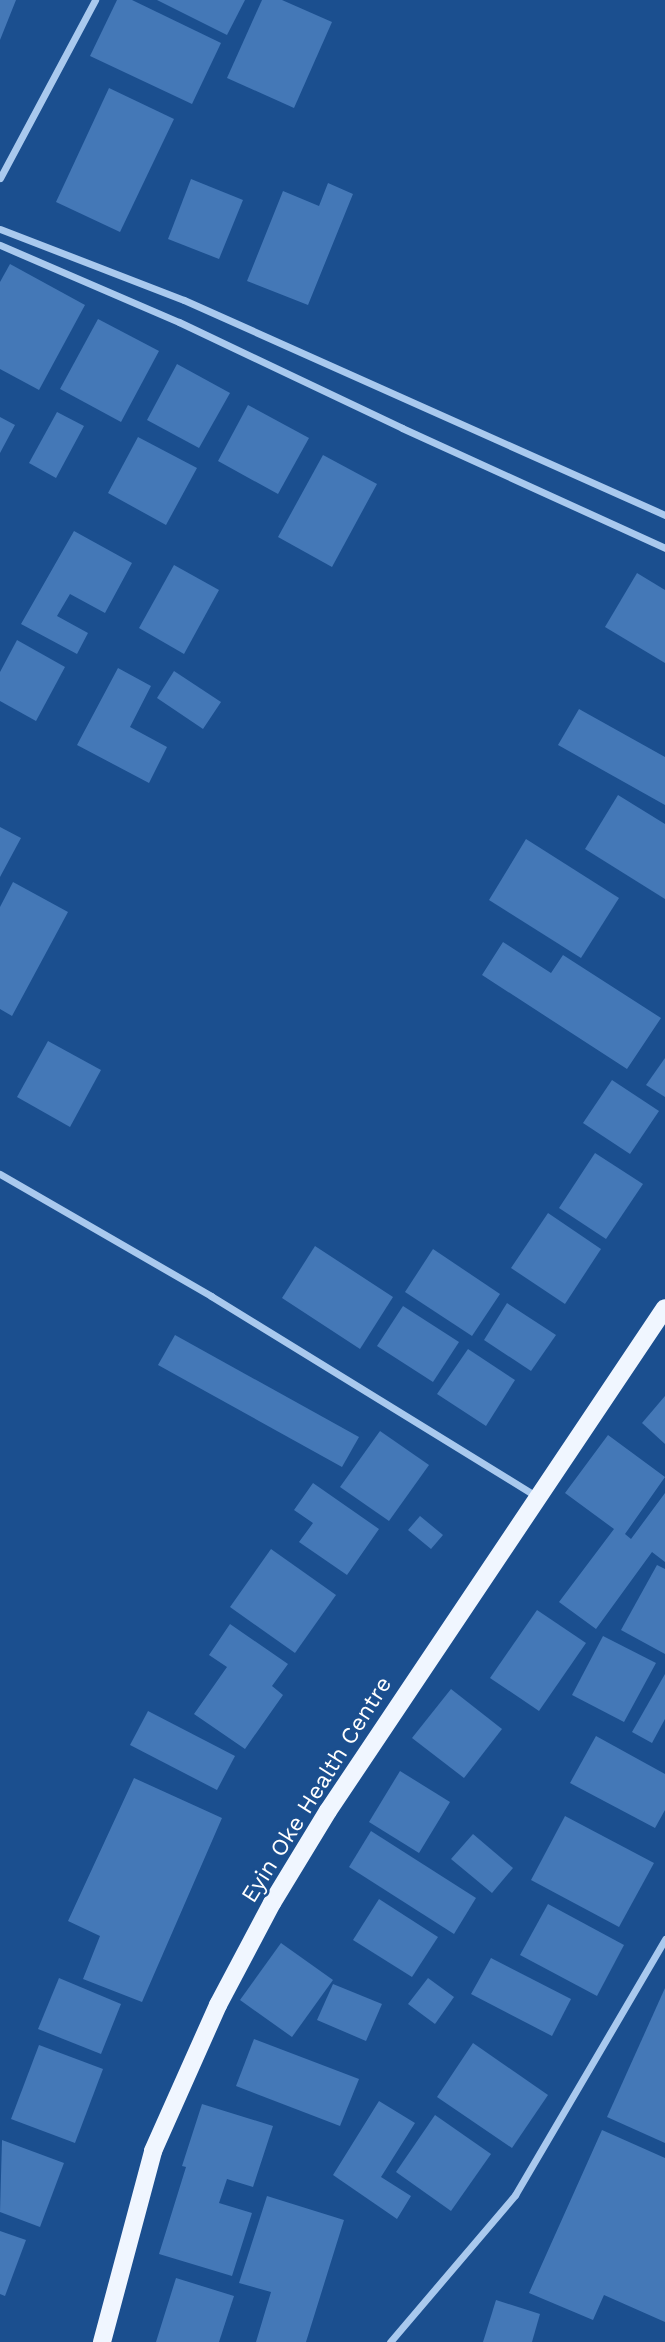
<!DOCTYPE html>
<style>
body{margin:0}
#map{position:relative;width:665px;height:2342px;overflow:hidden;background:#1b4f8f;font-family:"Work Sans",sans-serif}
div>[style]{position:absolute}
.building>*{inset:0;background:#4478b7}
.street>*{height:7px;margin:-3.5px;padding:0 3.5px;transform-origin:3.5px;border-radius:3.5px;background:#a9c9ee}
.primary>*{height:18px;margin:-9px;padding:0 9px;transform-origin:9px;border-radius:9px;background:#f0f6ff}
span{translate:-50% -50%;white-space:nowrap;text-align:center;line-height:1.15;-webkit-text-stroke:5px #1b4f8f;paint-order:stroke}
.street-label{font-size:23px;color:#fff}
</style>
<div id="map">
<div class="building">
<i style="clip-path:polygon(0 0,16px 0,0 40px)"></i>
<i style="clip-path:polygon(117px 0,132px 0,221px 43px,192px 104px,90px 56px)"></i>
<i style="clip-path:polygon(157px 0,245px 0,227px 35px)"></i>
<i style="clip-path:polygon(262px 0,282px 0,332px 22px,294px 108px,227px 78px)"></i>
<i style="clip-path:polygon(109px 88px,174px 119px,120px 232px,56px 202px)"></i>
<i style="clip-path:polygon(191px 179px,243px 200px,219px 259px,168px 239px)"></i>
<i style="clip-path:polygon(328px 183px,353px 194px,308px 305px,247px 281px,283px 191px,319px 206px)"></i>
<i style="clip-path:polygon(10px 264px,85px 305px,39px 390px,0 369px,0 282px)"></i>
<i style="clip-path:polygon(98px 319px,159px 351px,121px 422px,60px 389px)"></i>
<i style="clip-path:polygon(177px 364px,230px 393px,199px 448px,147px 420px)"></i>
<i style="clip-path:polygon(248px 405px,309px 438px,278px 494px,218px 461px)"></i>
<i style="clip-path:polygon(57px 412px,84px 426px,56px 478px,29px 463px)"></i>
<i style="clip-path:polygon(0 417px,15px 425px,0 453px)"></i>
<i style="clip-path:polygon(138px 437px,197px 468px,166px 525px,108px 493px)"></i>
<i style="clip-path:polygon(323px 455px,377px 484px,332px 567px,278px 537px)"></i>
<i style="clip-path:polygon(74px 531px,132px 563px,105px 613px,70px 594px,57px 616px,88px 633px,77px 654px,21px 624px)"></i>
<i style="clip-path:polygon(174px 565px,219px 590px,184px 654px,139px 628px)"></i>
<i style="clip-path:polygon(637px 573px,665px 590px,665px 663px,605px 627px)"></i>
<i style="clip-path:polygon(17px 640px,65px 667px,36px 721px,0 701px,0 672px)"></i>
<i style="clip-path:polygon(118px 668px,151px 686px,130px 727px,167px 747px,149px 783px,77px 745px)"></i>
<i style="clip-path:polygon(174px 671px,221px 702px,203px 729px,157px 698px)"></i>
<i style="clip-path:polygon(579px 709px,665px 757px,665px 805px,558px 745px)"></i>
<i style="clip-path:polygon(618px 795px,665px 824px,665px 899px,585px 849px)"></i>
<i style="clip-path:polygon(0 827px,21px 838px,0 877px)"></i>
<i style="clip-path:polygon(526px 839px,619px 898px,581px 958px,489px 900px)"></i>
<i style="clip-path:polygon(13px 882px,68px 912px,12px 1016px,0 1009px,0 907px)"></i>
<i style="clip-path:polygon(503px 942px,551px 973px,563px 955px,661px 1018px,627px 1069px,482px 975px)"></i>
<i style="clip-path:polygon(48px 1041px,101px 1070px,70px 1127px,17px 1097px)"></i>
<i style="clip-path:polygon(665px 1058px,665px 1097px,646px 1085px)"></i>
<i style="clip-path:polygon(612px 1080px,659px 1111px,630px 1154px,583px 1123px)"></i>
<i style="clip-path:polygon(595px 1153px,643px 1184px,606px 1239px,559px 1208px)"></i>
<i style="clip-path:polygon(548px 1213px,601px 1249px,565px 1304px,511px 1268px)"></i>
<i style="clip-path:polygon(315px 1246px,393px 1297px,360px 1349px,282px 1298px)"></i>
<i style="clip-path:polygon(433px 1249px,500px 1294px,472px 1336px,405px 1292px)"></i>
<i style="clip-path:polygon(507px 1303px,556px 1335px,531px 1371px,484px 1340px)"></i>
<i style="clip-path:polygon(403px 1306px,459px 1342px,433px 1382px,377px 1346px)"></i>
<i style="clip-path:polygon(175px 1335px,359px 1437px,342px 1467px,158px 1365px)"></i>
<i style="clip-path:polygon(468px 1349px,515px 1380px,486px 1426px,437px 1394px)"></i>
<i style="clip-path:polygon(665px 1396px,665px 1444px,642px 1423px)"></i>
<i style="clip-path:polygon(380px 1431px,429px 1465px,389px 1521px,340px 1487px)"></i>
<i style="clip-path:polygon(608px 1435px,665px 1477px,625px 1534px,631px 1539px,665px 1493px,665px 1562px,652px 1552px,596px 1629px,559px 1602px,614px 1529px,565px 1493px)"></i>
<i style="clip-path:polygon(313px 1483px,379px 1529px,347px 1575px,299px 1542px,313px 1523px,294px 1510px)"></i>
<i style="clip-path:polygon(420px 1516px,443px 1535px,431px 1549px,408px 1530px)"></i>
<i style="clip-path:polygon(271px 1549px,336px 1595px,295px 1653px,230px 1607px)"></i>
<i style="clip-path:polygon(657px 1565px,665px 1569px,665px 1654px,621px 1630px)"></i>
<i style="clip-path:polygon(537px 1610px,586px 1643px,539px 1711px,490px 1678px)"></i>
<i style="clip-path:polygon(230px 1624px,288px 1664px,272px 1686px,283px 1695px,245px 1749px,194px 1714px,227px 1667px,209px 1655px)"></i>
<i style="clip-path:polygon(603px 1636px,656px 1663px,624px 1722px,572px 1695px)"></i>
<i style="clip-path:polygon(665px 1674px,665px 1719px,652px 1743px,632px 1732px)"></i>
<i style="clip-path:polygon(451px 1689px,502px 1729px,464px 1778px,412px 1738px)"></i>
<i style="clip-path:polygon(148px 1711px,235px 1756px,217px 1790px,130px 1745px)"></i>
<i style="clip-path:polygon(596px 1736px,665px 1774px,665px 1810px,655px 1828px,570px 1783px)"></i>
<i style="clip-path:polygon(400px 1771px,450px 1802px,419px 1853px,369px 1822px)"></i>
<i style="clip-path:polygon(134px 1778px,222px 1818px,142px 2002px,83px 1979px,100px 1936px,68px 1921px)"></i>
<i style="clip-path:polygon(565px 1816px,654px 1863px,619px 1927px,531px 1880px)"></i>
<i style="clip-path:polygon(371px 1831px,476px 1898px,454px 1934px,349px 1867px)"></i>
<i style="clip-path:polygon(473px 1834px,513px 1868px,492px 1893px,451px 1859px)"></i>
<i style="clip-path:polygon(379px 1899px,438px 1937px,412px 1977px,353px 1940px)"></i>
<i style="clip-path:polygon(548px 1904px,624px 1945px,597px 1996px,520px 1955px)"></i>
<i style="clip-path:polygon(281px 1943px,333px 1980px,292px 2037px,240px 2000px)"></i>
<i style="clip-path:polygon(491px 1958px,571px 1999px,552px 2036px,471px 1994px)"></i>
<i style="clip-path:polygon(59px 1978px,121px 2004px,101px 2054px,38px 2029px)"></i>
<i style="clip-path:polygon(428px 1978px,454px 1997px,435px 2024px,408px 2004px)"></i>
<i style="clip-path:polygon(333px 1984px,382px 2004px,366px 2041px,317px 2020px)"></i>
<i style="clip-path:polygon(665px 1988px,665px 2143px,607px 2117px)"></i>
<i style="clip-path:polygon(254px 2039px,359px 2079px,340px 2126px,236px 2086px)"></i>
<i style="clip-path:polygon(473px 2043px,548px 2095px,512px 2148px,437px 2097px)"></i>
<i style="clip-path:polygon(39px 2045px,103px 2069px,75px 2143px,11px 2119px)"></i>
<i style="clip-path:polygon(379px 2101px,415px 2123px,381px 2177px,411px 2196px,397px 2219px,333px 2175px)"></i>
<i style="clip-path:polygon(202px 2104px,273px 2126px,253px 2187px,227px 2179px,219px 2203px,252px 2213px,232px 2276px,159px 2254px,186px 2167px,182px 2166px)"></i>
<i style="clip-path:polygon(435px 2115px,491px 2154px,451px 2211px,396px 2172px)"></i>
<i style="clip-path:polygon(602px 2130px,665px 2158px,665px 2322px,604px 2295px,593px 2320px,529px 2293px)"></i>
<i style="clip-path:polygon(2px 2140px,64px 2163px,40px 2227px,0 2212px)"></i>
<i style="clip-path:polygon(267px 2196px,344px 2220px,306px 2342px,256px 2342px,271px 2292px,239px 2283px)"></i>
<i style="clip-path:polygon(0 2231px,26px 2240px,5px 2296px,0 2294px)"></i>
<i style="clip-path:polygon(176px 2278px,234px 2296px,219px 2342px,156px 2342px)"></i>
<i style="clip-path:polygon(496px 2300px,540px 2314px,532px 2342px,483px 2342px)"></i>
</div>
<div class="street">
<i style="left:0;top:178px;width:202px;rotate:-61.9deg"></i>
<i style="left:0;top:229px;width:197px;rotate:21.1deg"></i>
<i style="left:184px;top:300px;width:527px;rotate:24.08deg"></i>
<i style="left:0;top:245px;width:195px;rotate:23.3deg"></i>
<i style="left:179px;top:322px;width:247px;rotate:25.4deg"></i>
<i style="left:402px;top:428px;width:289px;rotate:24.5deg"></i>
<i style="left:0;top:1174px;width:244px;rotate:30deg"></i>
<i style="left:211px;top:1296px;width:382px;rotate:31.6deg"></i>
<i style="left:390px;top:2342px;width:193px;rotate:-49.6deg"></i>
<i style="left:515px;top:2195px;width:297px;rotate:-59.6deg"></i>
</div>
<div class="primary">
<i style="left:102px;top:2342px;width:198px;rotate:-75deg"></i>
<i style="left:153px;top:2151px;width:160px;rotate:-66deg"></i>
<i style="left:218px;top:2005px;width:115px;rotate:-62.1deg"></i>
<i style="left:272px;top:1903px;width:108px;rotate:-58.7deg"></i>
<i style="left:328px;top:1811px;width:605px;rotate:-56.18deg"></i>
</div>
<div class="street-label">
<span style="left:317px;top:1790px;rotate:-58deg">Eyin Oke Health Centre</span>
</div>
</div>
